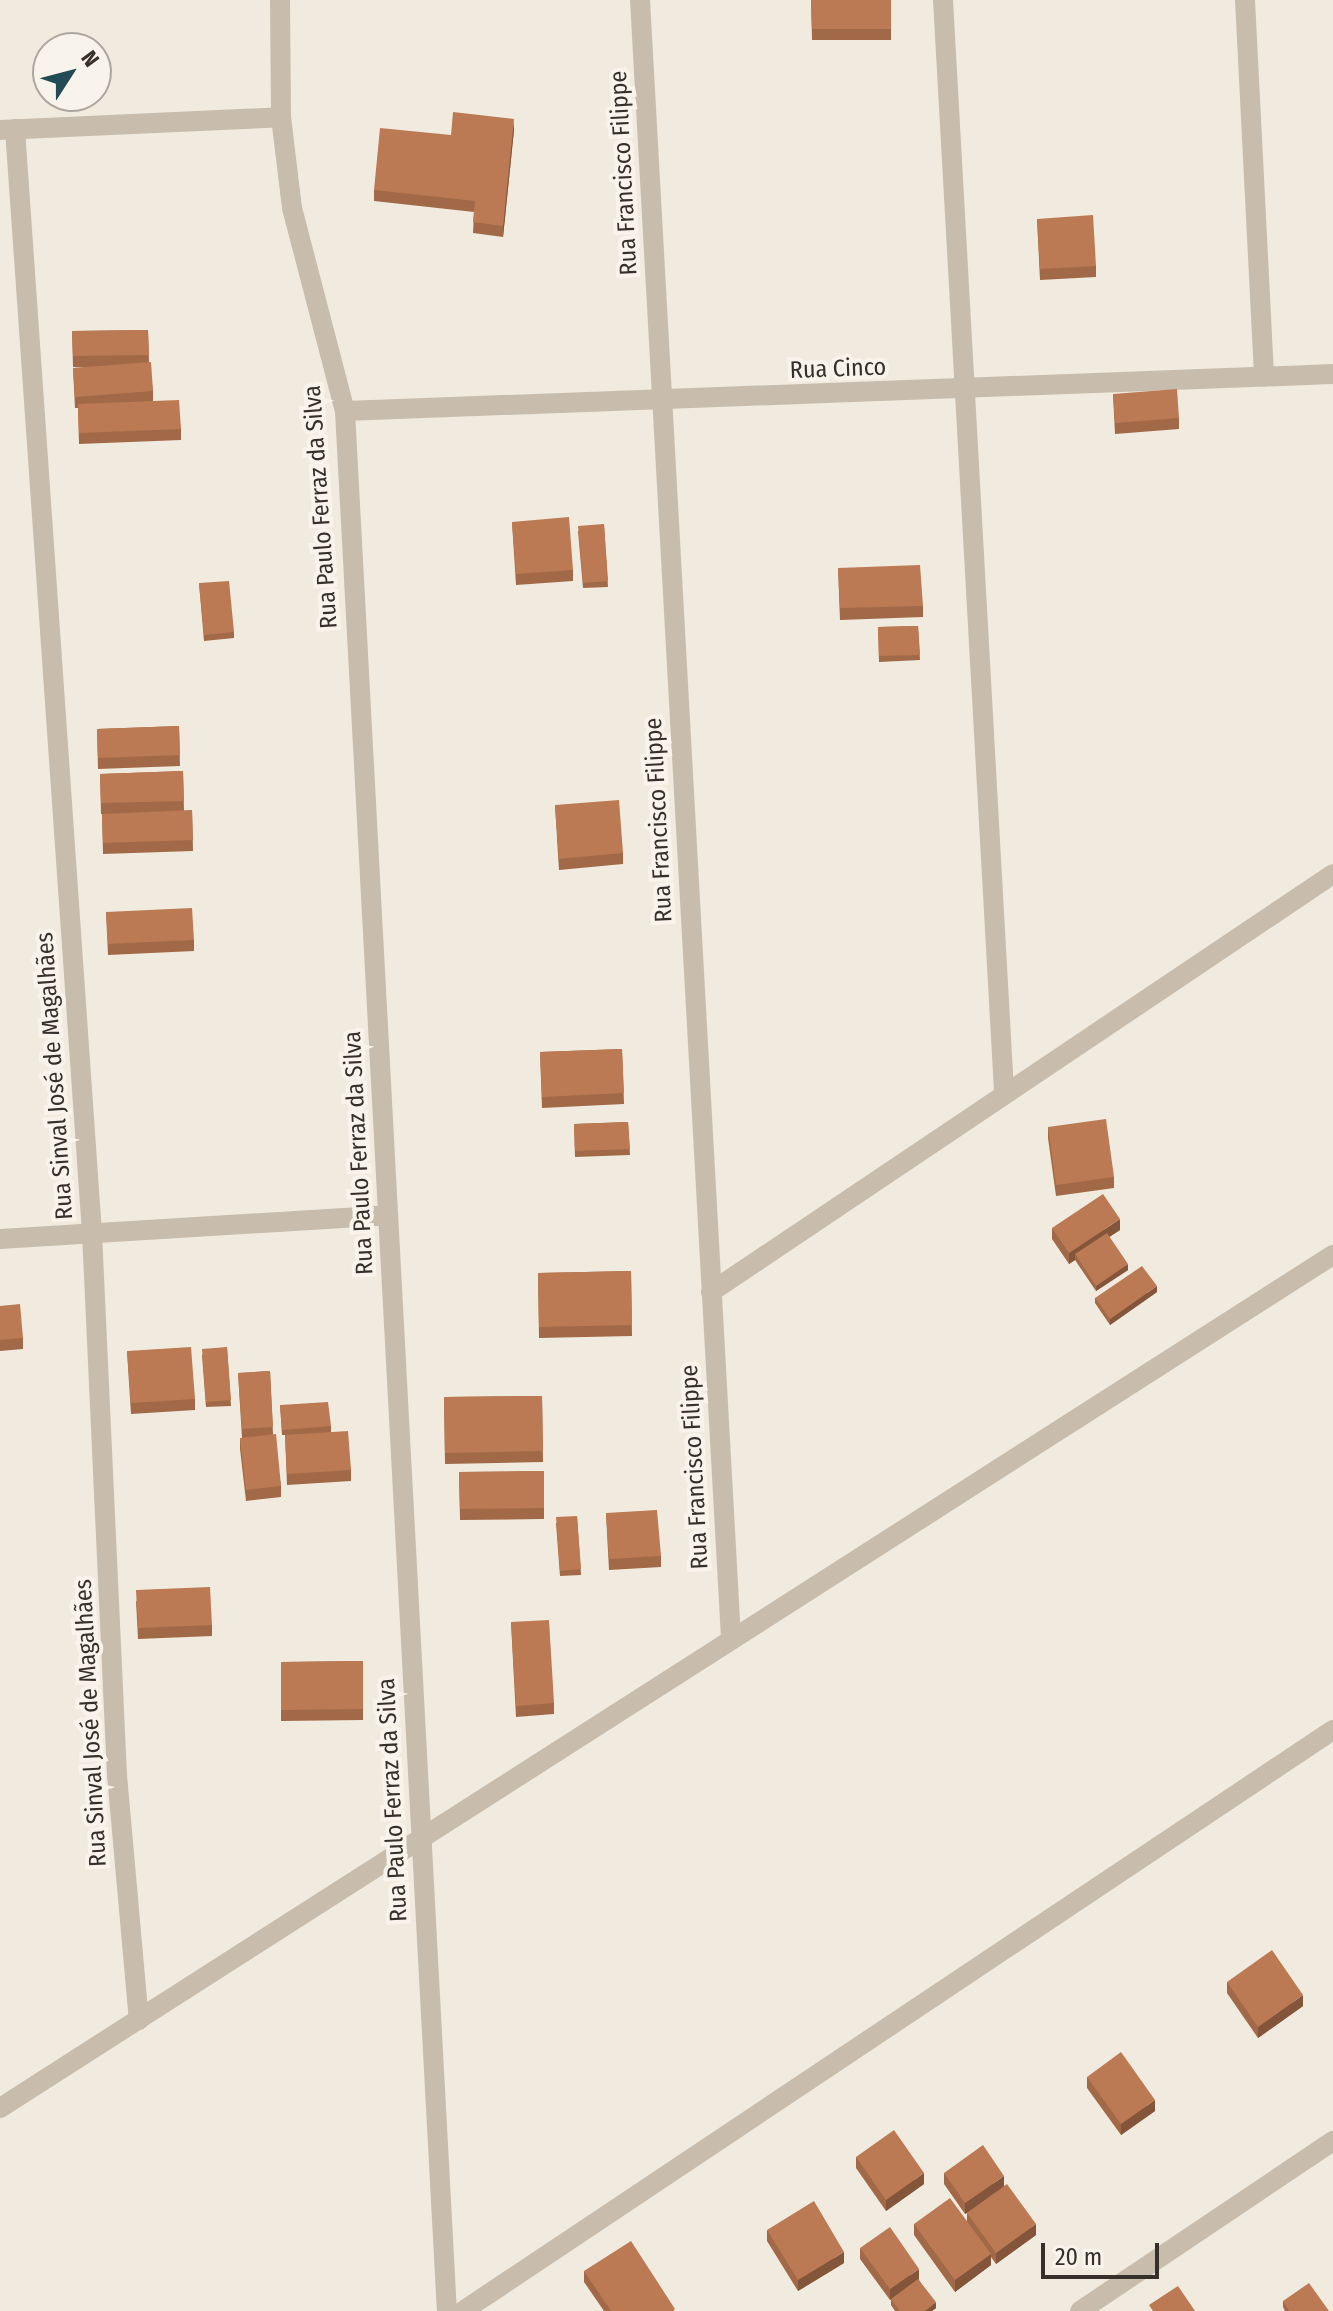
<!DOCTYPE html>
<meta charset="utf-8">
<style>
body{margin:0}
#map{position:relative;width:1333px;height:2311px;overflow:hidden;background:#f1ebdf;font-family:"Fira Sans Condensed",sans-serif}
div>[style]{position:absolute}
.minor>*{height:20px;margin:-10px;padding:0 10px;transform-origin:10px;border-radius:10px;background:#c8bdac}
.tertiary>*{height:20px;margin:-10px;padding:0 10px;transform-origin:10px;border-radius:10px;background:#c8bdac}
.wall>*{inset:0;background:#a16947}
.shaded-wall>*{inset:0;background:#83553a}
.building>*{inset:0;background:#bb7a53}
span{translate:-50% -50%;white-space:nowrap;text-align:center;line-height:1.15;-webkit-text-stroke:8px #f9f4eb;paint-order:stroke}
.street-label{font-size:24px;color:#37302a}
.north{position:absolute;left:32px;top:32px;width:80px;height:80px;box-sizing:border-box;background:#f9f4eb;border:2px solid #aba69e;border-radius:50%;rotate:54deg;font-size:22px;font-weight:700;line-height:32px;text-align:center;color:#37302a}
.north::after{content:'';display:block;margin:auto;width:28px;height:36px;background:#234b55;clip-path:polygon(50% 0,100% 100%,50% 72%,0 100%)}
.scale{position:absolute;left:1041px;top:2243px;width:118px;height:36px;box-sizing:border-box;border:4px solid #37302a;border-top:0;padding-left:10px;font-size:24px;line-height:28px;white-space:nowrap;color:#37302a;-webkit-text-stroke:6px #f9f4eb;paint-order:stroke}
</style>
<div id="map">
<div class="minor">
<i style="left:640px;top:0;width:1640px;rotate:86.82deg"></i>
<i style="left:943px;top:0;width:1093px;rotate:86.8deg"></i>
<i style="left:1245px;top:0;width:377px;rotate:87.1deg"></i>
<i style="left:15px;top:129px;width:1107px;rotate:86.01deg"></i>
<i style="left:92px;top:1233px;width:543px;rotate:87.36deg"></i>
<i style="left:117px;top:1775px;width:246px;rotate:84.9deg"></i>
<i style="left:0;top:130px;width:281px;rotate:-2.6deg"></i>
<i style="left:345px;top:411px;width:989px;rotate:-2.14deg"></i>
<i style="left:0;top:1239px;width:389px;rotate:-3.5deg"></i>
<i style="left:711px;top:1292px;width:749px;rotate:-33.9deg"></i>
<i style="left:0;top:2108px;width:1583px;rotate:-32.62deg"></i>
<i style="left:463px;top:2311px;width:1046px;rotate:-33.74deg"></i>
<i style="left:1080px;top:2311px;width:305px;rotate:-33.9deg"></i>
</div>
<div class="tertiary">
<i style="left:280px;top:0;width:117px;rotate:89.5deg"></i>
<i style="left:281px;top:117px;width:92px;rotate:83.1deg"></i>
<i style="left:292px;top:208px;width:210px;rotate:75.4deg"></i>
<i style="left:345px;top:411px;width:1903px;rotate:86.93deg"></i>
</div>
<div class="wall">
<i style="clip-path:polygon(811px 0,891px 0,891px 40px,812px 40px)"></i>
<i style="clip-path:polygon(514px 130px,503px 237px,473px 233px,474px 212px,374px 201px,374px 190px,451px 135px)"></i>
<i style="clip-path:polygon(1037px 219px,1096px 266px,1096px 277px,1040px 280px)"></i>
<i style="clip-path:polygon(148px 330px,149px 362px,153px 391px,153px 401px,181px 429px,181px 440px,79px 444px,78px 408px,75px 408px,73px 368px,92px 367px,73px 367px,72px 331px)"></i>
<i style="clip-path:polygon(1113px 394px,1179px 418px,1179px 429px,1115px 434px)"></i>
<i style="clip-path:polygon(512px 522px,573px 570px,573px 581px,516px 585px)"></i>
<i style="clip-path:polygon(604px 524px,608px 587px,583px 588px,578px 531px)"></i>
<i style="clip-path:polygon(838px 568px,923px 606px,923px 617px,840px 620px)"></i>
<i style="clip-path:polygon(199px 583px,234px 632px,234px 638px,204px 641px)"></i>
<i style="clip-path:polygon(918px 626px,920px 660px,879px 662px,878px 627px)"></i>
<i style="clip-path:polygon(179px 726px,180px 766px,98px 769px,97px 729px)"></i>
<i style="clip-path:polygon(183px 771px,184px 811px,192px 810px,193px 851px,103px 854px,102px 814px,113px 814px,101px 814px,100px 774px)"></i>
<i style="clip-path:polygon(555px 805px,623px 853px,623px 864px,559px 870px)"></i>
<i style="clip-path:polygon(106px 912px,194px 940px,194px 951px,108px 955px)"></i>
<i style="clip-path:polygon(622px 1049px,624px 1104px,542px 1108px,540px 1052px)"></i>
<i style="clip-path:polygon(628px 1122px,630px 1155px,575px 1157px,574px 1124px)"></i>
<i style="clip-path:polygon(1048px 1127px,1114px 1177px,1114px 1188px,1056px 1196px,1048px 1138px)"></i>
<i style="clip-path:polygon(1052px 1228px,1120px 1230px,1109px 1237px,1128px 1270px,1096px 1291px,1075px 1260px,1069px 1264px,1052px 1239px)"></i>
<i style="clip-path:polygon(631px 1271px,632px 1336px,539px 1338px,538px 1273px)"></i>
<i style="clip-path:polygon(1157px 1292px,1110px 1325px,1095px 1303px,1095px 1298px)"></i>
<i style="clip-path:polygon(0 1306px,23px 1338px,23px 1349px,0 1351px)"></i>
<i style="clip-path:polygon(227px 1347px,231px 1406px,206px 1407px,202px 1355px)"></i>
<i style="clip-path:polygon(127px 1351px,195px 1399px,195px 1410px,131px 1414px)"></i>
<i style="clip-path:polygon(270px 1371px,273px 1434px,281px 1486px,281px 1497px,246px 1501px,240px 1449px,240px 1438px,242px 1438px,238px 1373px)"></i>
<i style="clip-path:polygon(542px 1396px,543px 1462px,445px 1464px,444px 1397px)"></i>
<i style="clip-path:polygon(280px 1405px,331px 1426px,331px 1432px,351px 1470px,351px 1481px,287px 1485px,285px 1435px,282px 1435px)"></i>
<i style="clip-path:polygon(544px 1471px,544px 1519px,460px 1520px,459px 1472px)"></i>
<i style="clip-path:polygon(606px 1513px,661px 1556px,661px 1567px,609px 1570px)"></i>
<i style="clip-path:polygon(577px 1516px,581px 1575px,560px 1576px,556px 1523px)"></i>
<i style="clip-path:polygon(136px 1601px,212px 1625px,212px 1636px,138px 1639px)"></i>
<i style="clip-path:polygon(511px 1622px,554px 1703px,554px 1714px,516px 1717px)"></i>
<i style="clip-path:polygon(363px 1661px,363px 1720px,281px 1721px,281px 1662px)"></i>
<i style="clip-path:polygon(1227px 1982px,1303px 2006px,1258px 2038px,1227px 1993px)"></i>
<i style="clip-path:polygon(1087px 2077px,1155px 2111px,1121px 2135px,1087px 2088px)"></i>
<i style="clip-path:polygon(856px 2157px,924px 2184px,886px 2211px,856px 2168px)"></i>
<i style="clip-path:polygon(944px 2173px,1004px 2186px,1036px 2235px,996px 2264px,991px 2257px,991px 2265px,955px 2292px,914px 2235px,914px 2224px,967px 2221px,967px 2213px,965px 2214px,944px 2184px)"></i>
<i style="clip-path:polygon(767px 2230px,844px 2263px,798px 2291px,767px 2241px)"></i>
<i style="clip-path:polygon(860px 2248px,919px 2280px,936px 2308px,932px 2311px,895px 2311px,891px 2305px,891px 2300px,890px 2300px,860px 2259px)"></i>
<i style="clip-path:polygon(584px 2271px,675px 2311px,604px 2311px,584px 2282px)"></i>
<i style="clip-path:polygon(1283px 2301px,1329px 2311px,1285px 2311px,1283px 2307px)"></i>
</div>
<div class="shaded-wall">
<i style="clip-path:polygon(514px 119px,514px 130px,503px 237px,503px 226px)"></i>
<i style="clip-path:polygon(1120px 1219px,1120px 1230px,1077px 1258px,1075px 1254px,1075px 1260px,1069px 1264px,1069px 1253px)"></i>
<i style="clip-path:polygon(1128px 1264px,1128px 1270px,1096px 1291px,1096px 1286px)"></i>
<i style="clip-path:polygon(1157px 1286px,1157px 1292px,1110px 1325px,1110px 1319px)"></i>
<i style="clip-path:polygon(1303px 1995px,1303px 2006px,1258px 2038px,1258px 2027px)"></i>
<i style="clip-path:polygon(1155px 2100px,1155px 2111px,1121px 2135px,1121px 2124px)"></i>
<i style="clip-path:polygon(924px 2173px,924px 2184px,886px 2211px,886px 2200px)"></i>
<i style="clip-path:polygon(1004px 2176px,1004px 2187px,965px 2214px,965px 2203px)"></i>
<i style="clip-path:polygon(1036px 2224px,1036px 2235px,996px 2264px,996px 2253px)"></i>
<i style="clip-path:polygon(844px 2252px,844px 2263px,798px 2291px,798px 2280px)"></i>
<i style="clip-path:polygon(991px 2254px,991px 2265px,955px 2292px,955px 2280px)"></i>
<i style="clip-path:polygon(919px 2269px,919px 2280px,890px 2300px,890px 2289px)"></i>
<i style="clip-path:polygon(936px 2302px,936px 2308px,932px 2311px,925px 2311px)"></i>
</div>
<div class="building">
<i style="clip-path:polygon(811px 0,891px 0,891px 29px,812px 29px)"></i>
<i style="clip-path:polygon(453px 112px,514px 119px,503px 226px,473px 222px,475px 201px,374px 190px,380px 128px,451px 135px)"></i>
<i style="clip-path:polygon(1093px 215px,1096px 266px,1040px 269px,1037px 219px)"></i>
<i style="clip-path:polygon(148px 330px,149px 355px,73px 356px,72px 331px)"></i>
<i style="clip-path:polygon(151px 362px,153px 391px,75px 397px,73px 368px)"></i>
<i style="clip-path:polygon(1177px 389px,1179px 418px,1115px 423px,1113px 394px)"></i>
<i style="clip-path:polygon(179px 400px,181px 429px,79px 433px,78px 404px)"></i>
<i style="clip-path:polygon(569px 517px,573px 570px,516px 574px,512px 522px)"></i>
<i style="clip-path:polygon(604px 524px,608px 581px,583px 583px,578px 526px)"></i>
<i style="clip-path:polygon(920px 565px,923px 606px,840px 608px,838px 568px)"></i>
<i style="clip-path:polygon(229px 581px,234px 632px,204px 635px,199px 583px)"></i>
<i style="clip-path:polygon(918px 626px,920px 655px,879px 656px,878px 627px)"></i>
<i style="clip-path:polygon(179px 726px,180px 755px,98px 758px,97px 729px)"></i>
<i style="clip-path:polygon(183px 771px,184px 801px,101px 803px,100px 774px)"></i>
<i style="clip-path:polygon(619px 800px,623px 853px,559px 859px,555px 805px)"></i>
<i style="clip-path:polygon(192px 810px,193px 840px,103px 843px,102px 814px)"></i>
<i style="clip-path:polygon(192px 908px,194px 940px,108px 944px,106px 912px)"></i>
<i style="clip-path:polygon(622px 1049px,624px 1093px,542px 1097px,540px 1052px)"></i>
<i style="clip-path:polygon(1106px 1119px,1114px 1177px,1056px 1185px,1048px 1127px)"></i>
<i style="clip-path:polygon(628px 1122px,630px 1149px,575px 1151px,574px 1124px)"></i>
<i style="clip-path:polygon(1103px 1194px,1120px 1219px,1069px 1253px,1052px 1228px)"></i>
<i style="clip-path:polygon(1107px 1233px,1128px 1264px,1096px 1286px,1075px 1254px)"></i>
<i style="clip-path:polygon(1142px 1266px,1157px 1286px,1110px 1319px,1095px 1298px)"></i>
<i style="clip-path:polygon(631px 1271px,632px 1325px,539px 1327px,538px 1273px)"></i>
<i style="clip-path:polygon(20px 1304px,23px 1338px,0 1340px,0 1306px)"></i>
<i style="clip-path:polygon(191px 1347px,195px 1399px,131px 1403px,127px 1351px)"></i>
<i style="clip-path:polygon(227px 1347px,231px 1400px,206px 1402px,202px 1349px)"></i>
<i style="clip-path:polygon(270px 1371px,273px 1427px,242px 1429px,238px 1373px)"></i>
<i style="clip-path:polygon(542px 1396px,543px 1451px,445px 1453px,444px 1397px)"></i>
<i style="clip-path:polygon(328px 1402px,331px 1426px,282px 1430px,280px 1405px)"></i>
<i style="clip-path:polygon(348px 1431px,351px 1470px,287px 1474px,285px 1435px)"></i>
<i style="clip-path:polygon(276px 1434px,281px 1486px,246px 1490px,240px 1438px)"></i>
<i style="clip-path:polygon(544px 1471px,544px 1508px,460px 1509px,459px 1472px)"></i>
<i style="clip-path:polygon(657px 1510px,661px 1556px,609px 1559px,606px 1513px)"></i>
<i style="clip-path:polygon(577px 1516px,581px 1569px,560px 1571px,556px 1517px)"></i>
<i style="clip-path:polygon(210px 1587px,212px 1625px,138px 1628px,136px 1590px)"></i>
<i style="clip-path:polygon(549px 1620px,554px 1703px,516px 1706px,511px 1622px)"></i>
<i style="clip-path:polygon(363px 1661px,363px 1709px,281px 1710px,281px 1662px)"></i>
<i style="clip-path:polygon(1272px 1950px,1303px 1995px,1258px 2027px,1227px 1982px)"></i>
<i style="clip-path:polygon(1121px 2052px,1155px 2100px,1121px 2124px,1087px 2077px)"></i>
<i style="clip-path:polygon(894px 2130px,924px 2173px,886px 2200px,856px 2157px)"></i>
<i style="clip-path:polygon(983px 2145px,1004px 2176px,965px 2203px,944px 2173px)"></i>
<i style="clip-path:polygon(1007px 2184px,1036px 2224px,996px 2253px,967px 2213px)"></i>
<i style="clip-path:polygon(950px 2198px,991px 2254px,955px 2280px,914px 2224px)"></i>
<i style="clip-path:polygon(814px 2201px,844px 2252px,798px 2280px,767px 2230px)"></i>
<i style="clip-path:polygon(890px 2227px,919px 2269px,890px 2289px,860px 2248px)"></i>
<i style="clip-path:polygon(631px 2241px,675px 2309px,672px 2311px,611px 2311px,584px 2271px)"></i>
<i style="clip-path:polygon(918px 2279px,936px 2302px,925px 2311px,900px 2311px,891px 2299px)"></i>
<i style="clip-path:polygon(1309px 2283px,1329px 2311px,1289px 2311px,1283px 2301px)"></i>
<i style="clip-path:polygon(1178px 2286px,1195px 2311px,1153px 2311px,1149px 2305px)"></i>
</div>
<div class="street-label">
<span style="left:624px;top:173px;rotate:-93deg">Rua Francisco Filippe</span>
<span style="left:838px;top:369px;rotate:-2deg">Rua Cinco</span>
<span style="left:321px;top:507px;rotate:-94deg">Rua Paulo Ferraz da Silva</span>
<span style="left:659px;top:820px;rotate:-93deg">Rua Francisco Filippe</span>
<span style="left:55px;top:1076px;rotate:-94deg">Rua Sinval José de Magalhães</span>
<span style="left:359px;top:1153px;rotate:-93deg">Rua Paulo Ferraz da Silva</span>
<span style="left:695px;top:1467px;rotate:-93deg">Rua Francisco Filippe</span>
<span style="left:91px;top:1723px;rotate:-93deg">Rua Sinval José de Magalhães</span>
<span style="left:393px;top:1800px;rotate:-93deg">Rua Paulo Ferraz da Silva</span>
</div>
<div class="north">N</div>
<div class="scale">20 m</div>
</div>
